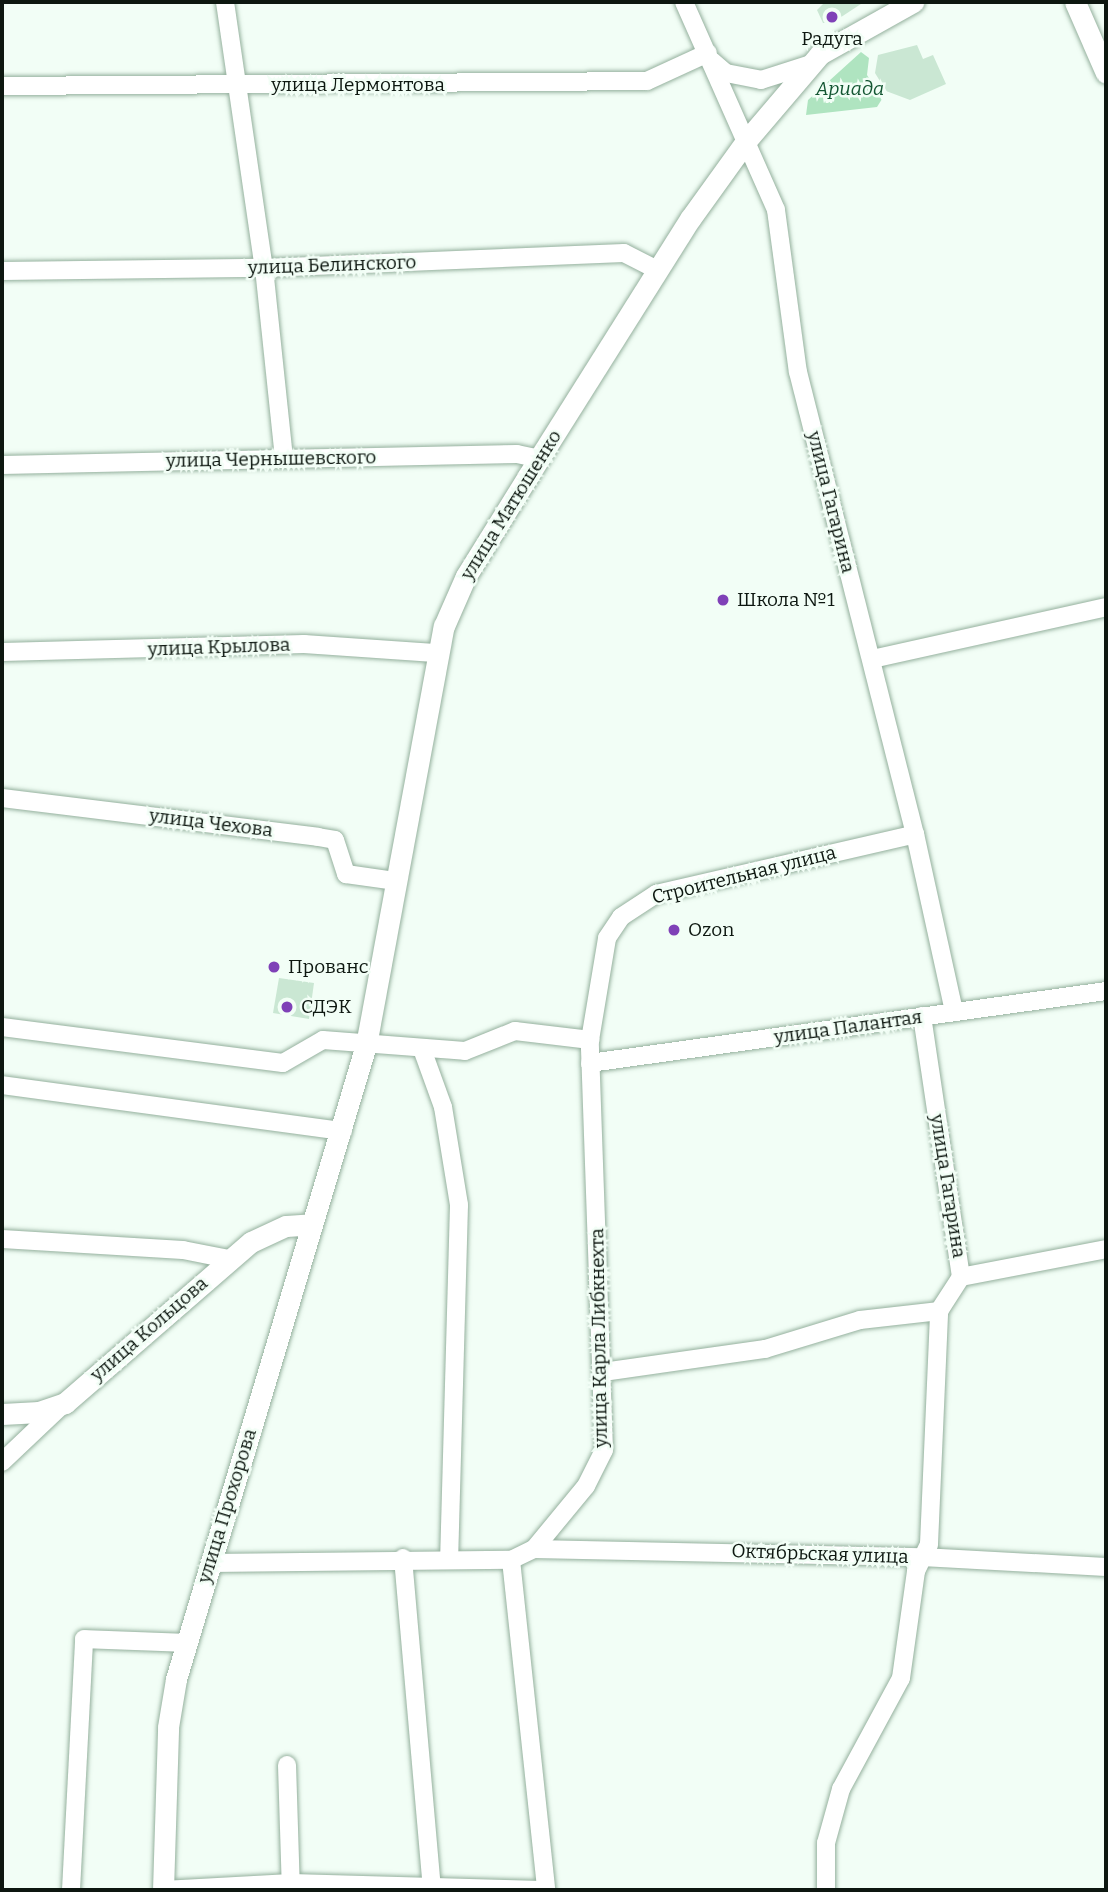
<!DOCTYPE html>
<meta charset="utf-8">
<style>
body{margin:0}
#map{position:relative;width:1108px;height:1892px;overflow:hidden;background:#f2fef6;font-family:Bitter,serif}
div>[style]{position:absolute}
.green>*{inset:0;background:#afe4c0}
.building>*{inset:0;background:#cae7d3}
.roads{filter:drop-shadow(0 0 2px #94b09d) drop-shadow(0 0 2px #94b09d)}
.minor>*{height:18px;margin:-9px;padding:0 9px;transform-origin:9px;border-radius:9px;background:#fff}
.major>*{height:21px;margin:-10.5px;padding:0 10.5px;transform-origin:10.5px;border-radius:10.5px;background:#fff}
.dots>*{width:19px;height:19px;translate:-50% -50%;box-sizing:border-box;border:4px solid #f2fef6;border-radius:50%}
span{translate:-50% -50%;white-space:nowrap;text-align:center;line-height:1.15;-webkit-text-stroke:5px #f2fef6;paint-order:stroke}
.poi-label{font-size:19px;color:#0d1710}
.left{translate:0 -50%;text-align:left}
.street-label{font-size:19px;color:#0d1710}
.park-label{font-size:19px;color:#135632;font-style:italic}
.frame{position:absolute;inset:0;border:4px solid #0d1710;pointer-events:none}
</style>
<div id="map">
<div class="green">
<i style="clip-path:polygon(861px 52px,869px 58px,867px 75px,882px 99px,877px 107px,806px 115px,808px 100px)"></i>
</div>
<div class="building">
<i style="clip-path:polygon(825px 2px,864px 2px,832px 23px,823px 23px,817px 10px)"></i>
<i style="clip-path:polygon(917px 45px,923px 59px,933px 55px,946px 84px,910px 100px,886px 91px,875px 73px,878px 55px)"></i>
<i style="clip-path:polygon(279px 978px,314px 983px,309px 1019px,273px 1013px)"></i>
</div>
<div class="roads">
<div class="minor">
<i style="left:225px;top:2px;width:269px;rotate:81.7deg"></i>
<i style="left:264px;top:268px;width:192px;rotate:84deg"></i>
<i style="left:684px;top:2px;width:227px;rotate:66.1deg"></i>
<i style="left:776px;top:210px;width:163px;rotate:82.3deg"></i>
<i style="left:798px;top:372px;width:477px;rotate:75.8deg"></i>
<i style="left:915px;top:834px;width:182px;rotate:77.6deg"></i>
<i style="left:712px;top:61px;width:18px;rotate:41deg"></i>
<i style="left:726px;top:73px;width:36px;rotate:11deg"></i>
<i style="left:761px;top:80px;width:49px;rotate:-17.7deg"></i>
<i style="left:2px;top:86px;width:645px;rotate:-0.44deg"></i>
<i style="left:647px;top:81px;width:67px;rotate:-24.7deg"></i>
<i style="left:2px;top:271px;width:262px;rotate:-0.7deg"></i>
<i style="left:264px;top:268px;width:360px;rotate:-2.4deg"></i>
<i style="left:624px;top:253px;width:38px;rotate:27deg"></i>
<i style="left:2px;top:465px;width:515px;rotate:-1.22deg"></i>
<i style="left:517px;top:454px;width:24px;rotate:12deg"></i>
<i style="left:2px;top:652px;width:302px;rotate:-1.5deg"></i>
<i style="left:304px;top:644px;width:131px;rotate:3.9deg"></i>
<i style="left:872px;top:659px;width:240px;rotate:-12.5deg"></i>
<i style="left:2px;top:798px;width:318px;rotate:7deg"></i>
<i style="left:318px;top:837px;width:17px;rotate:10deg"></i>
<i style="left:335px;top:840px;width:36px;rotate:72deg"></i>
<i style="left:346px;top:874px;width:49px;rotate:8.1deg"></i>
<i style="left:2px;top:1027px;width:283px;rotate:7.3deg"></i>
<i style="left:283px;top:1063px;width:46px;rotate:-29.9deg"></i>
<i style="left:323px;top:1040px;width:142px;rotate:4.4deg"></i>
<i style="left:465px;top:1051px;width:54px;rotate:-21.8deg"></i>
<i style="left:515px;top:1031px;width:76px;rotate:6.8deg"></i>
<i style="left:422px;top:1049px;width:62px;rotate:70.1deg"></i>
<i style="left:443px;top:1107px;width:99px;rotate:80.7deg"></i>
<i style="left:459px;top:1205px;width:353px;rotate:91.6deg"></i>
<i style="left:590px;top:1063px;width:521px;rotate:-7.94deg"></i>
<i style="left:2px;top:1085px;width:344px;rotate:7.7deg"></i>
<i style="left:2px;top:1239px;width:181px;rotate:3.5deg"></i>
<i style="left:183px;top:1250px;width:47px;rotate:11.1deg"></i>
<i style="left:961px;top:1277px;width:148px;rotate:-10.9deg"></i>
<i style="left:603px;top:1372px;width:164px;rotate:-8.1deg"></i>
<i style="left:765px;top:1349px;width:99px;rotate:-17deg"></i>
<i style="left:860px;top:1320px;width:80px;rotate:-6.5deg"></i>
<i style="left:2px;top:1462px;width:83px;rotate:-43.5deg"></i>
<i style="left:534px;top:1549px;width:388px;rotate:1.2deg"></i>
<i style="left:922px;top:1557px;width:184px;rotate:3.1deg"></i>
<i style="left:403px;top:1558px;width:333px;rotate:85deg"></i>
<i style="left:511px;top:1560px;width:332px;rotate:83.9deg"></i>
<i style="left:210px;top:1563px;width:301px;rotate:-0.6deg"></i>
<i style="left:511px;top:1560px;width:25px;rotate:-26deg"></i>
<i style="left:534px;top:1549px;width:82px;rotate:-50.5deg"></i>
<i style="left:586px;top:1486px;width:40px;rotate:-63.4deg"></i>
<i style="left:604px;top:1450px;width:410px;rotate:-92deg"></i>
<i style="left:590px;top:1040px;width:103px;rotate:-80.5deg"></i>
<i style="left:607px;top:938px;width:25px;rotate:-56deg"></i>
<i style="left:621px;top:917px;width:42px;rotate:-33.3deg"></i>
<i style="left:656px;top:894px;width:266px;rotate:-13deg"></i>
<i style="left:287px;top:1765px;width:125px;rotate:88.2deg"></i>
<i style="left:71px;top:1890px;width:251px;rotate:-87deg"></i>
<i style="left:84px;top:1639px;width:102px;rotate:2.2deg"></i>
<i style="left:163px;top:1890px;width:128px;rotate:-3.1deg"></i>
<i style="left:291px;top:1883px;width:250px;rotate:1.6deg"></i>
<i style="left:826px;top:1890px;width:47px;rotate:-90deg"></i>
<i style="left:826px;top:1843px;width:56px;rotate:-74.5deg"></i>
<i style="left:841px;top:1789px;width:126px;rotate:-61.6deg"></i>
<i style="left:901px;top:1678px;width:108px;rotate:-82deg"></i>
<i style="left:916px;top:1571px;width:30px;rotate:-64deg"></i>
<i style="left:929px;top:1544px;width:233px;rotate:-87.5deg"></i>
<i style="left:939px;top:1311px;width:40px;rotate:-57.1deg"></i>
<i style="left:961px;top:1277px;width:264px;rotate:-98.5deg"></i>
</div>
<div class="major">
<i style="left:1075px;top:2px;width:77px;rotate:66.4deg"></i>
<i style="left:2px;top:1414px;width:37px;rotate:-3deg"></i>
<i style="left:39px;top:1412px;width:28px;rotate:-19deg"></i>
<i style="left:65px;top:1403px;width:246px;rotate:-40.9deg"></i>
<i style="left:251px;top:1242px;width:38px;rotate:-25deg"></i>
<i style="left:286px;top:1226px;width:26px;rotate:-4deg"></i>
<i style="left:163px;top:1890px;width:163px;rotate:-88.2deg"></i>
<i style="left:168px;top:1727px;width:49px;rotate:-80.5deg"></i>
<i style="left:176px;top:1679px;width:662px;rotate:-73.32deg"></i>
<i style="left:366px;top:1045px;width:426px;rotate:-79.5deg"></i>
<i style="left:444px;top:626px;width:55px;rotate:-66.3deg"></i>
<i style="left:466px;top:576px;width:118px;rotate:-58.2deg"></i>
<i style="left:528px;top:476px;width:304px;rotate:-57.8deg"></i>
<i style="left:690px;top:219px;width:96px;rotate:-54.3deg"></i>
<i style="left:746px;top:141px;width:114px;rotate:-49.6deg"></i>
<i style="left:820px;top:54px;width:107px;rotate:-29.2deg"></i>
</div>
</div>
<div class="dots">
<i style="left:832px;top:17px;background:#7f41b7"></i>
<i style="left:723px;top:600px;background:#7f41b7"></i>
<i style="left:674px;top:930px;background:#7f41b7"></i>
<i style="left:274px;top:967px;background:#7f41b7"></i>
<i style="left:287px;top:1007px;background:#7f41b7"></i>
</div>
<div class="poi-label">
<span style="left:832px;top:39px">Радуга</span>
<span class="left" style="left:737px;top:600px">Школа №1</span>
<span class="left" style="left:688px;top:930px">Ozon</span>
<span class="left" style="left:288px;top:967px">Прованс</span>
<span class="left" style="left:301px;top:1007px">СДЭК</span>
</div>
<div class="street-label">
<span style="left:358px;top:85px">улица Лермонтова</span>
<span style="left:332px;top:265px;rotate:-2deg">улица Белинского</span>
<span style="left:271px;top:459px;rotate:-1deg">улица Чернышевского</span>
<span style="left:831px;top:502px;rotate:76deg">улица Гагарина</span>
<span style="left:511px;top:505px;rotate:-58deg">улица Матюшенко</span>
<span style="left:219px;top:647px;rotate:-2deg">улица Крылова</span>
<span style="left:211px;top:823px;rotate:7deg">улица Чехова</span>
<span style="left:744px;top:875px;rotate:-14deg">Строительная улица</span>
<span style="left:848px;top:1027px;rotate:-8deg">улица Палантая</span>
<span style="left:948px;top:1186px;rotate:81deg">улица Гагарина</span>
<span style="left:149px;top:1329px;rotate:-41deg">улица Кольцова</span>
<span style="left:599px;top:1338px;rotate:-91deg">улица Карла Либкнехта</span>
<span style="left:227px;top:1506px;rotate:-73deg">улица Прохорова</span>
<span style="left:820px;top:1554px;rotate:2deg">Октябрьская улица</span>
</div>
<div class="park-label">
<span style="left:850px;top:89px">Ариада</span>
</div>
<div class="frame"></div>
</div>
